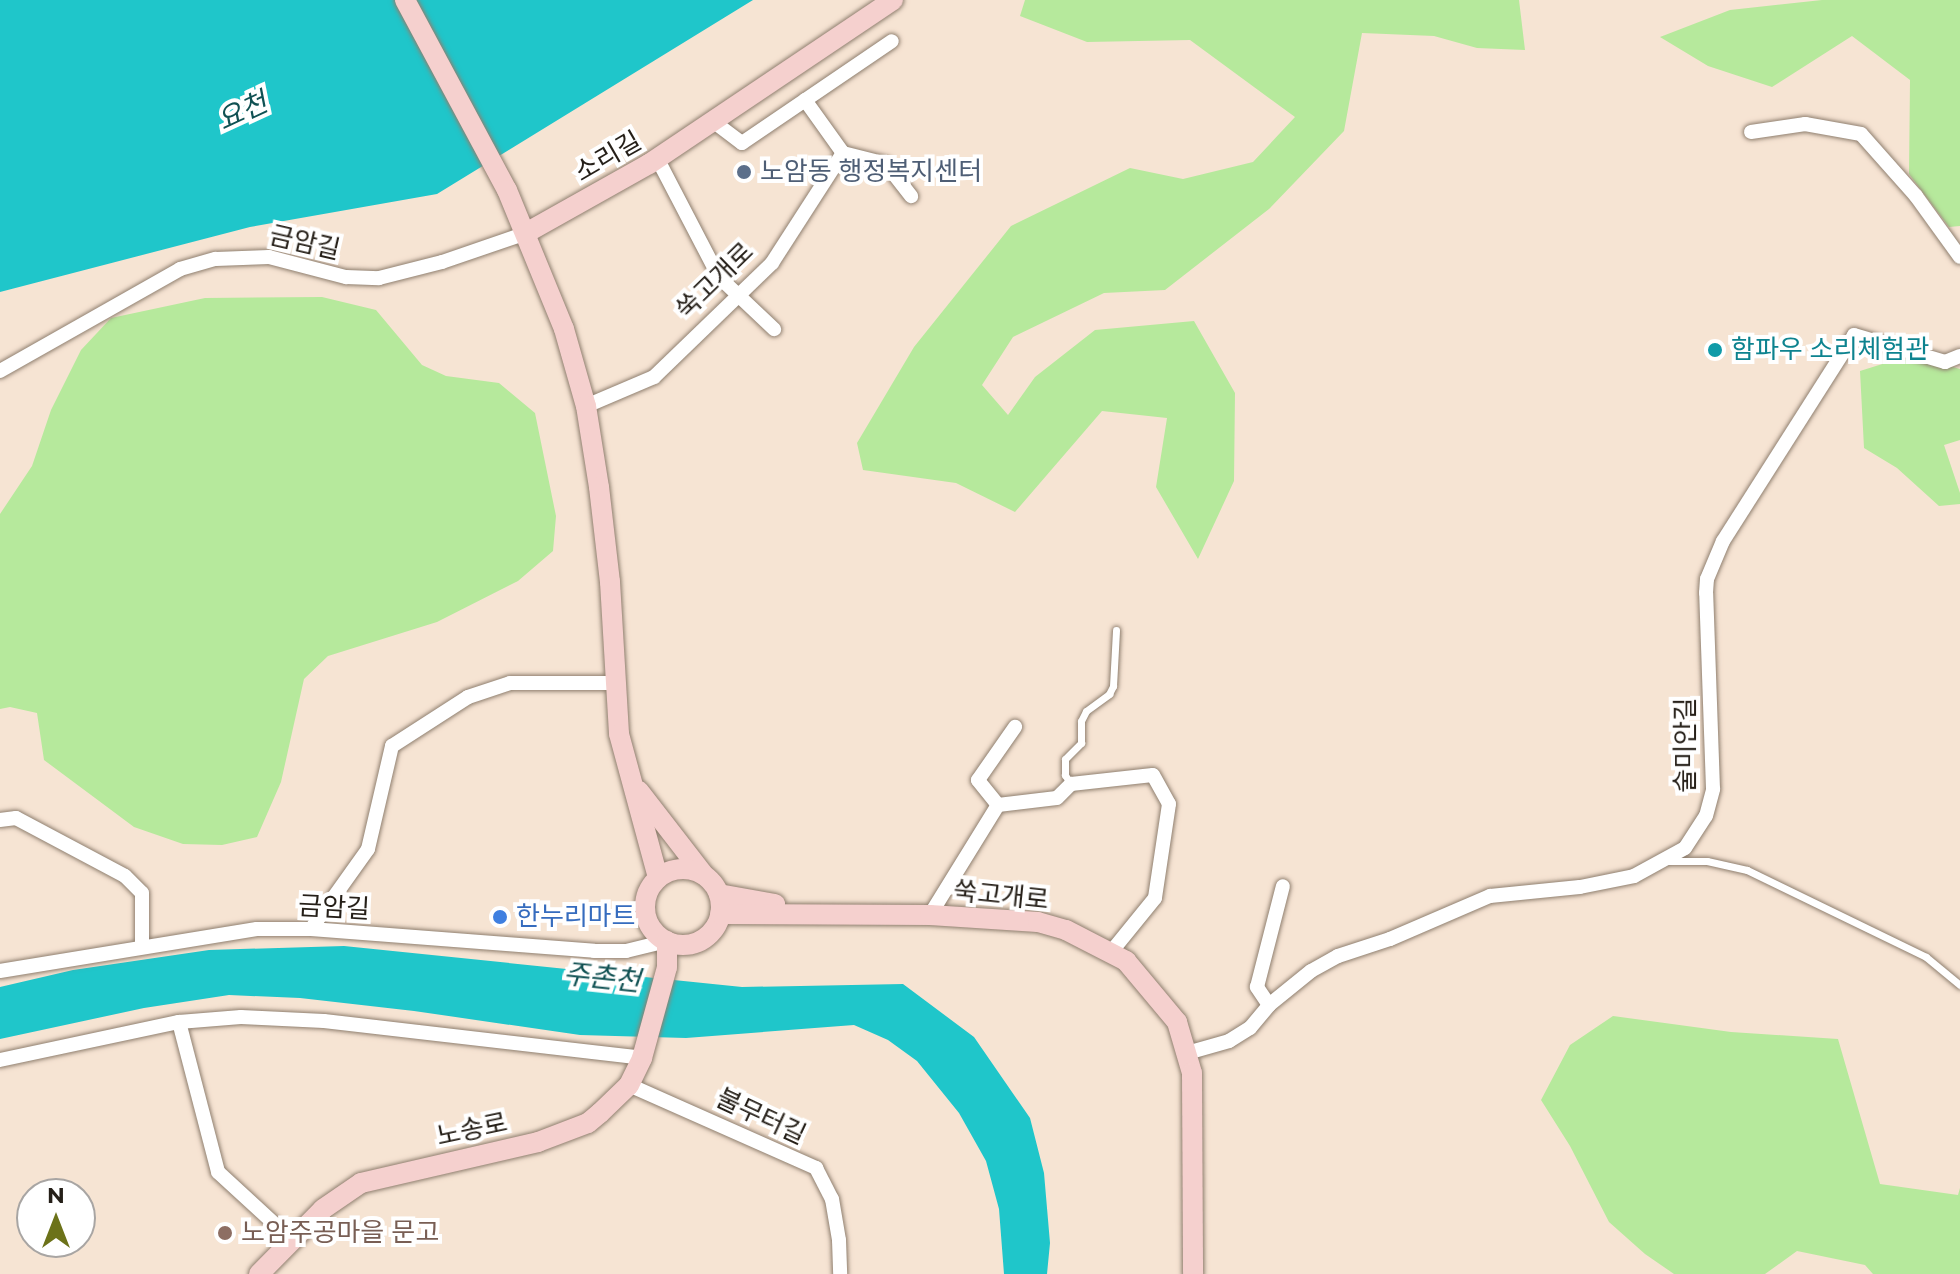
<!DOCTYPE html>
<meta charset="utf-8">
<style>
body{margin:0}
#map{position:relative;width:1960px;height:1274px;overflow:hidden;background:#f6e4d3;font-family:Montserrat,"Noto Sans KR",sans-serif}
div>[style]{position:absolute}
.green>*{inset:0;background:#b6e99c}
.water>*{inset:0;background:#1fc6ca}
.roads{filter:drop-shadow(0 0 2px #8f7f6f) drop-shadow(0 0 2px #8f7f6f)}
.lane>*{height:7px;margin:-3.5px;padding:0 3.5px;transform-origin:3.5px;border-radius:3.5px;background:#fff}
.street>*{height:14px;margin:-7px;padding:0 7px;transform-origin:7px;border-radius:7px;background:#fff}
.secondary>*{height:20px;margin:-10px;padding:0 10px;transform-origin:10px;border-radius:10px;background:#f5d0ce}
.secondary>.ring{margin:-10px;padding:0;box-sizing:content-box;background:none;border:20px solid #f5d0ce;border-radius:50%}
.dots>*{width:22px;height:22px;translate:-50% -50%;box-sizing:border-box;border:4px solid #fff;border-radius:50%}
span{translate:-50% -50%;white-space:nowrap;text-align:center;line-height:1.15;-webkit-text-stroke:8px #fff;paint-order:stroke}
.street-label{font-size:26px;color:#251f18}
.service-label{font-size:26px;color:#4e5e75}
.left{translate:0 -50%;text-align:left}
.culture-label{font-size:26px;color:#0d838f}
.shop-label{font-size:26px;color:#366cbe}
.education-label{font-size:26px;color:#785e54}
.water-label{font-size:28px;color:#105153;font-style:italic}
.north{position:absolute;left:16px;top:1178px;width:80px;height:80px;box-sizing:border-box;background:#fff;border:2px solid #a8a5a3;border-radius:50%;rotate:0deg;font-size:22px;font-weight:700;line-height:32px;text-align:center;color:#251f18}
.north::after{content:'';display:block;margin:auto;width:28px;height:36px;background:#6c7219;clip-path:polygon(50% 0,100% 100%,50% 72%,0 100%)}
</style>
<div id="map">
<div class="green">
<i style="clip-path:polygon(1025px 0,1519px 0,1525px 50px,1477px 48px,1434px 36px,1362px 33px,1344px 131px,1269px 209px,1165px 290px,1104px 293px,1013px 337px,982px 385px,1008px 415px,1035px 377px,1095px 330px,1194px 321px,1235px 393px,1234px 481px,1198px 559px,1156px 487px,1167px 418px,1102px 411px,1015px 512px,956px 483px,863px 470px,857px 443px,914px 347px,1011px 226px,1130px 168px,1183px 179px,1253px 162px,1295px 117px,1190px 40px,1087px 42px,1020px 16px)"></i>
<i style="clip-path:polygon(1822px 0,1960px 0,1960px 226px,1949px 227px,1909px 174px,1910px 80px,1852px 36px,1772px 87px,1708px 66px,1660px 37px,1730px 10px)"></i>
<i style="clip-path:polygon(322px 297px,376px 310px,422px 365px,446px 376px,499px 383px,535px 413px,556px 516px,553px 551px,518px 581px,437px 622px,328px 656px,304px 679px,281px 782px,257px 837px,222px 845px,183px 844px,134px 827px,44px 760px,37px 713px,10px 707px,0 709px,0 514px,32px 466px,51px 410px,81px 350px,111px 318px,205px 298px)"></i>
<i style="clip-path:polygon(1911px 355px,1960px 369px,1960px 440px,1944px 445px,1960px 493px,1960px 504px,1939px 506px,1897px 468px,1864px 448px,1860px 371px)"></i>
<i style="clip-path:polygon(1613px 1016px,1731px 1032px,1838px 1039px,1880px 1184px,1958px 1195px,1960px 1188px,1960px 1274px,1873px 1274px,1865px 1265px,1797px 1251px,1765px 1274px,1674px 1274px,1645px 1254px,1609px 1222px,1570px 1146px,1541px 1100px,1570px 1045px)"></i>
</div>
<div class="water">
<i style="clip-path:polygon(0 0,753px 0,437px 194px,250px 227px,0 292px)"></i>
<i style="clip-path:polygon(344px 946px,742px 987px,903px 984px,974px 1037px,1030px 1118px,1044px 1173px,1050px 1243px,1047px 1274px,1004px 1274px,999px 1209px,986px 1161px,959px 1113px,917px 1061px,888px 1040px,854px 1025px,686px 1038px,580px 1035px,414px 1011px,300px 998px,229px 995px,144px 1008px,0 1039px,0 987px,73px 970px,209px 950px)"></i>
</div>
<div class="roads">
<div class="lane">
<i style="left:1071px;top:784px;width:11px;rotate:-124deg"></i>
<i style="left:1065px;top:775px;width:16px;rotate:-90deg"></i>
<i style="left:1065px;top:759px;width:23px;rotate:-45deg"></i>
<i style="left:1081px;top:743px;width:22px;rotate:-90deg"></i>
<i style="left:1081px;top:721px;width:11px;rotate:-63deg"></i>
<i style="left:1086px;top:711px;width:29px;rotate:-36deg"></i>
<i style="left:1109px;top:694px;width:9px;rotate:-63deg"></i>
<i style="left:1113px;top:686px;width:56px;rotate:-86.9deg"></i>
<i style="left:1666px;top:861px;width:41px"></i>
<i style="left:1707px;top:861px;width:41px;rotate:12.7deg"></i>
<i style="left:1747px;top:870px;width:199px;rotate:25.9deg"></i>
<i style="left:1926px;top:957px;width:44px;rotate:39.5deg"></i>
</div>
<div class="street">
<i style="left:805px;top:100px;width:65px;rotate:54.4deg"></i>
<i style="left:843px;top:153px;width:44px;rotate:14.3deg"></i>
<i style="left:886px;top:164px;width:41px;rotate:52deg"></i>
<i style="left:714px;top:122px;width:35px;rotate:37deg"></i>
<i style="left:742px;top:143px;width:181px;rotate:-34.2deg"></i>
<i style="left:1751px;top:132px;width:55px;rotate:-8.4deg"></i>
<i style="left:1805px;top:124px;width:57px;rotate:10.1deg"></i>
<i style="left:1861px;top:134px;width:83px;rotate:48.4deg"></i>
<i style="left:1916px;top:196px;width:75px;rotate:54.2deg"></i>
<i style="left:657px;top:158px;width:134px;rotate:62.5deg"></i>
<i style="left:719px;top:277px;width:76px;rotate:43.4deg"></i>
<i style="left:0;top:371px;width:207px;rotate:-29.5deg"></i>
<i style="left:180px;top:269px;width:37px;rotate:-16deg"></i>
<i style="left:216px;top:259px;width:53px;rotate:-2.2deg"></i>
<i style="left:269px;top:257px;width:80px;rotate:14.6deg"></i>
<i style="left:346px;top:277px;width:33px;rotate:2deg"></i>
<i style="left:379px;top:278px;width:65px;rotate:-14.3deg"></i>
<i style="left:442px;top:262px;width:89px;rotate:-19deg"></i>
<i style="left:586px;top:406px;width:74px;rotate:-23.1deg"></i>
<i style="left:654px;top:377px;width:164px;rotate:-44deg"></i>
<i style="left:772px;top:263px;width:131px;rotate:-57.2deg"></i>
<i style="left:998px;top:805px;width:59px;rotate:-6.8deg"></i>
<i style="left:1057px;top:798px;width:20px;rotate:-45deg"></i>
<i style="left:1071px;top:784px;width:82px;rotate:-6.3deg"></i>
<i style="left:1153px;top:775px;width:33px;rotate:61deg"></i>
<i style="left:1169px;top:804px;width:95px;rotate:98.5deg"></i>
<i style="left:1155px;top:898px;width:68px;rotate:129.1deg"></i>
<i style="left:0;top:820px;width:16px;rotate:-7deg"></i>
<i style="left:16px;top:818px;width:123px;rotate:28deg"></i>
<i style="left:125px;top:876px;width:24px;rotate:45deg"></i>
<i style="left:142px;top:893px;width:52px;rotate:90deg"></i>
<i style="left:930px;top:915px;width:129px;rotate:-58.3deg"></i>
<i style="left:998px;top:805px;width:32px;rotate:-129deg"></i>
<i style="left:978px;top:780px;width:65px;rotate:-55.1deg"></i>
<i style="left:311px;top:929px;width:98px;rotate:-54.5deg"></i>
<i style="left:368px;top:849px;width:106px;rotate:-76.9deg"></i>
<i style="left:392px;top:746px;width:90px;rotate:-32.8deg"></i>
<i style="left:468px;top:697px;width:44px;rotate:-18.4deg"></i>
<i style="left:510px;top:683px;width:105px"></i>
<i style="left:0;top:971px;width:260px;rotate:-9.3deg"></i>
<i style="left:257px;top:929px;width:54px"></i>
<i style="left:311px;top:929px;width:284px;rotate:4.4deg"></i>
<i style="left:594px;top:951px;width:32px"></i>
<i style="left:626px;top:951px;width:42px;rotate:-13.7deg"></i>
<i style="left:1269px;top:1005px;width:54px;rotate:-39deg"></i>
<i style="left:1311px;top:971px;width:31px;rotate:-29deg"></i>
<i style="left:1338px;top:956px;width:55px;rotate:-18.1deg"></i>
<i style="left:1390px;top:939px;width:109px;rotate:-23.3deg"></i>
<i style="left:1490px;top:896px;width:90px;rotate:-5.7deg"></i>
<i style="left:1580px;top:887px;width:55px;rotate:-11.5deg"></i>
<i style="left:1634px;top:876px;width:58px;rotate:-28.8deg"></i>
<i style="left:1685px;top:848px;width:38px;rotate:-57deg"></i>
<i style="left:1706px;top:816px;width:28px;rotate:-75deg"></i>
<i style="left:1713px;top:789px;width:196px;rotate:-92deg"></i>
<i style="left:1706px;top:593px;width:14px;rotate:-86deg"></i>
<i style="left:1707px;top:579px;width:41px;rotate:-67.2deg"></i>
<i style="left:1723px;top:541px;width:244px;rotate:-57.5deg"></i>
<i style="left:1854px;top:335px;width:95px;rotate:16.5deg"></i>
<i style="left:1945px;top:362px;width:16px;rotate:-22deg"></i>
<i style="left:179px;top:1022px;width:155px;rotate:75.4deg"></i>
<i style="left:218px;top:1172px;width:100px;rotate:42.6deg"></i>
<i style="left:1187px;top:1053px;width:44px;rotate:-15.9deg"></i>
<i style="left:1229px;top:1041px;width:25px;rotate:-32deg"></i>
<i style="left:1250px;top:1028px;width:30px;rotate:-50deg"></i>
<i style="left:1269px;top:1005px;width:22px;rotate:-124deg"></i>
<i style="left:1257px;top:987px;width:104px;rotate:-75.6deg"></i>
<i style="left:0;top:1060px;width:183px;rotate:-12deg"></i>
<i style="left:179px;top:1022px;width:62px;rotate:-4.6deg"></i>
<i style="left:241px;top:1017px;width:83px;rotate:2.8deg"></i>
<i style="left:324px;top:1021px;width:320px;rotate:6.6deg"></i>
<i style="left:629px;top:1085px;width:205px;rotate:23.9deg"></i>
<i style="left:816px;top:1168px;width:35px;rotate:63deg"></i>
<i style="left:832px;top:1199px;width:42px;rotate:80.3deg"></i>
<i style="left:839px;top:1240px;width:34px;rotate:88deg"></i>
</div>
<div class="secondary">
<i style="left:405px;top:0;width:216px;rotate:61.8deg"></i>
<i style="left:507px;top:190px;width:150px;rotate:67.7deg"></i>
<i style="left:564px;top:329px;width:80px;rotate:74.1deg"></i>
<i style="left:586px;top:406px;width:82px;rotate:80.9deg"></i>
<i style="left:599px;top:487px;width:96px;rotate:83.4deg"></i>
<i style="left:610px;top:582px;width:152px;rotate:86.6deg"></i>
<i style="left:619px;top:734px;width:149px;rotate:74.8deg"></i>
<i style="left:526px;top:233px;width:141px;rotate:-29.3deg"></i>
<i style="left:649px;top:164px;width:294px;rotate:-33.9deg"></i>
<i style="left:639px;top:791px;width:106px;rotate:52.3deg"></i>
<i class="ring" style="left:645px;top:869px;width:56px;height:56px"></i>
<i style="left:719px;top:894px;width:57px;rotate:10.1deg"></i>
<i style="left:720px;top:914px;width:210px;rotate:0.3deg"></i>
<i style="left:930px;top:915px;width:108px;rotate:3.7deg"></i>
<i style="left:1038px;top:922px;width:29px;rotate:16deg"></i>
<i style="left:1066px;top:930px;width:68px;rotate:27.3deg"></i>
<i style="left:1126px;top:961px;width:80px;rotate:50.1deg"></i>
<i style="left:1177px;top:1022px;width:53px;rotate:73.6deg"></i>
<i style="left:1192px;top:1073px;width:201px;rotate:89.7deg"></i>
<i style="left:259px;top:1274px;width:91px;rotate:-45.4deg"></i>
<i style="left:323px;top:1209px;width:46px;rotate:-34.4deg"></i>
<i style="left:361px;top:1183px;width:182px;rotate:-13deg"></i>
<i style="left:538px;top:1142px;width:53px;rotate:-20.8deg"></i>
<i style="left:588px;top:1123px;width:16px;rotate:-40deg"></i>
<i style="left:600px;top:1113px;width:40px;rotate:-44deg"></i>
<i style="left:629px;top:1085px;width:30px;rotate:-64deg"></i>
<i style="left:642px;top:1058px;width:94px;rotate:-74.6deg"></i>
<i style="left:667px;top:967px;width:26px;rotate:-90deg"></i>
</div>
</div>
<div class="dots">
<i style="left:744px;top:172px;background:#5c6f8a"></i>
<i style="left:1715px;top:350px;background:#0f9aa8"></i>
<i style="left:500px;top:917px;background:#3f7fe0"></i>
<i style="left:225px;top:1233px;background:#8d6e63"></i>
</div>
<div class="street-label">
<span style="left:608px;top:157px;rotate:-30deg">소리길</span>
<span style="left:305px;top:243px;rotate:13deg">금암길</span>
<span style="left:715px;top:281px;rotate:-44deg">쑥고개로</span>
<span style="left:1686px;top:745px;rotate:-90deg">술미안길</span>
<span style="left:1001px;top:896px;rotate:6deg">쑥고개로</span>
<span style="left:334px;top:908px;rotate:3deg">금암길</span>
<span style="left:761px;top:1117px;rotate:25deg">불무터길</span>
<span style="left:472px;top:1130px;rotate:-12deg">노송로</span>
</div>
<div class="service-label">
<span class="left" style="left:760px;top:172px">노암동 행정복지센터</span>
</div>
<div class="culture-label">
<span class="left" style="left:1731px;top:350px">함파우 소리체험관</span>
</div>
<div class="shop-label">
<span class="left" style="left:516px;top:917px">한누리마트</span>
</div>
<div class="education-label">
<span class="left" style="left:241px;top:1233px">노암주공마을 문고</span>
</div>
<div class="water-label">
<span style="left:242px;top:111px;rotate:-25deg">요천</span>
<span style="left:602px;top:977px;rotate:6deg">주촌천</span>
</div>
<div class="north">N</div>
</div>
